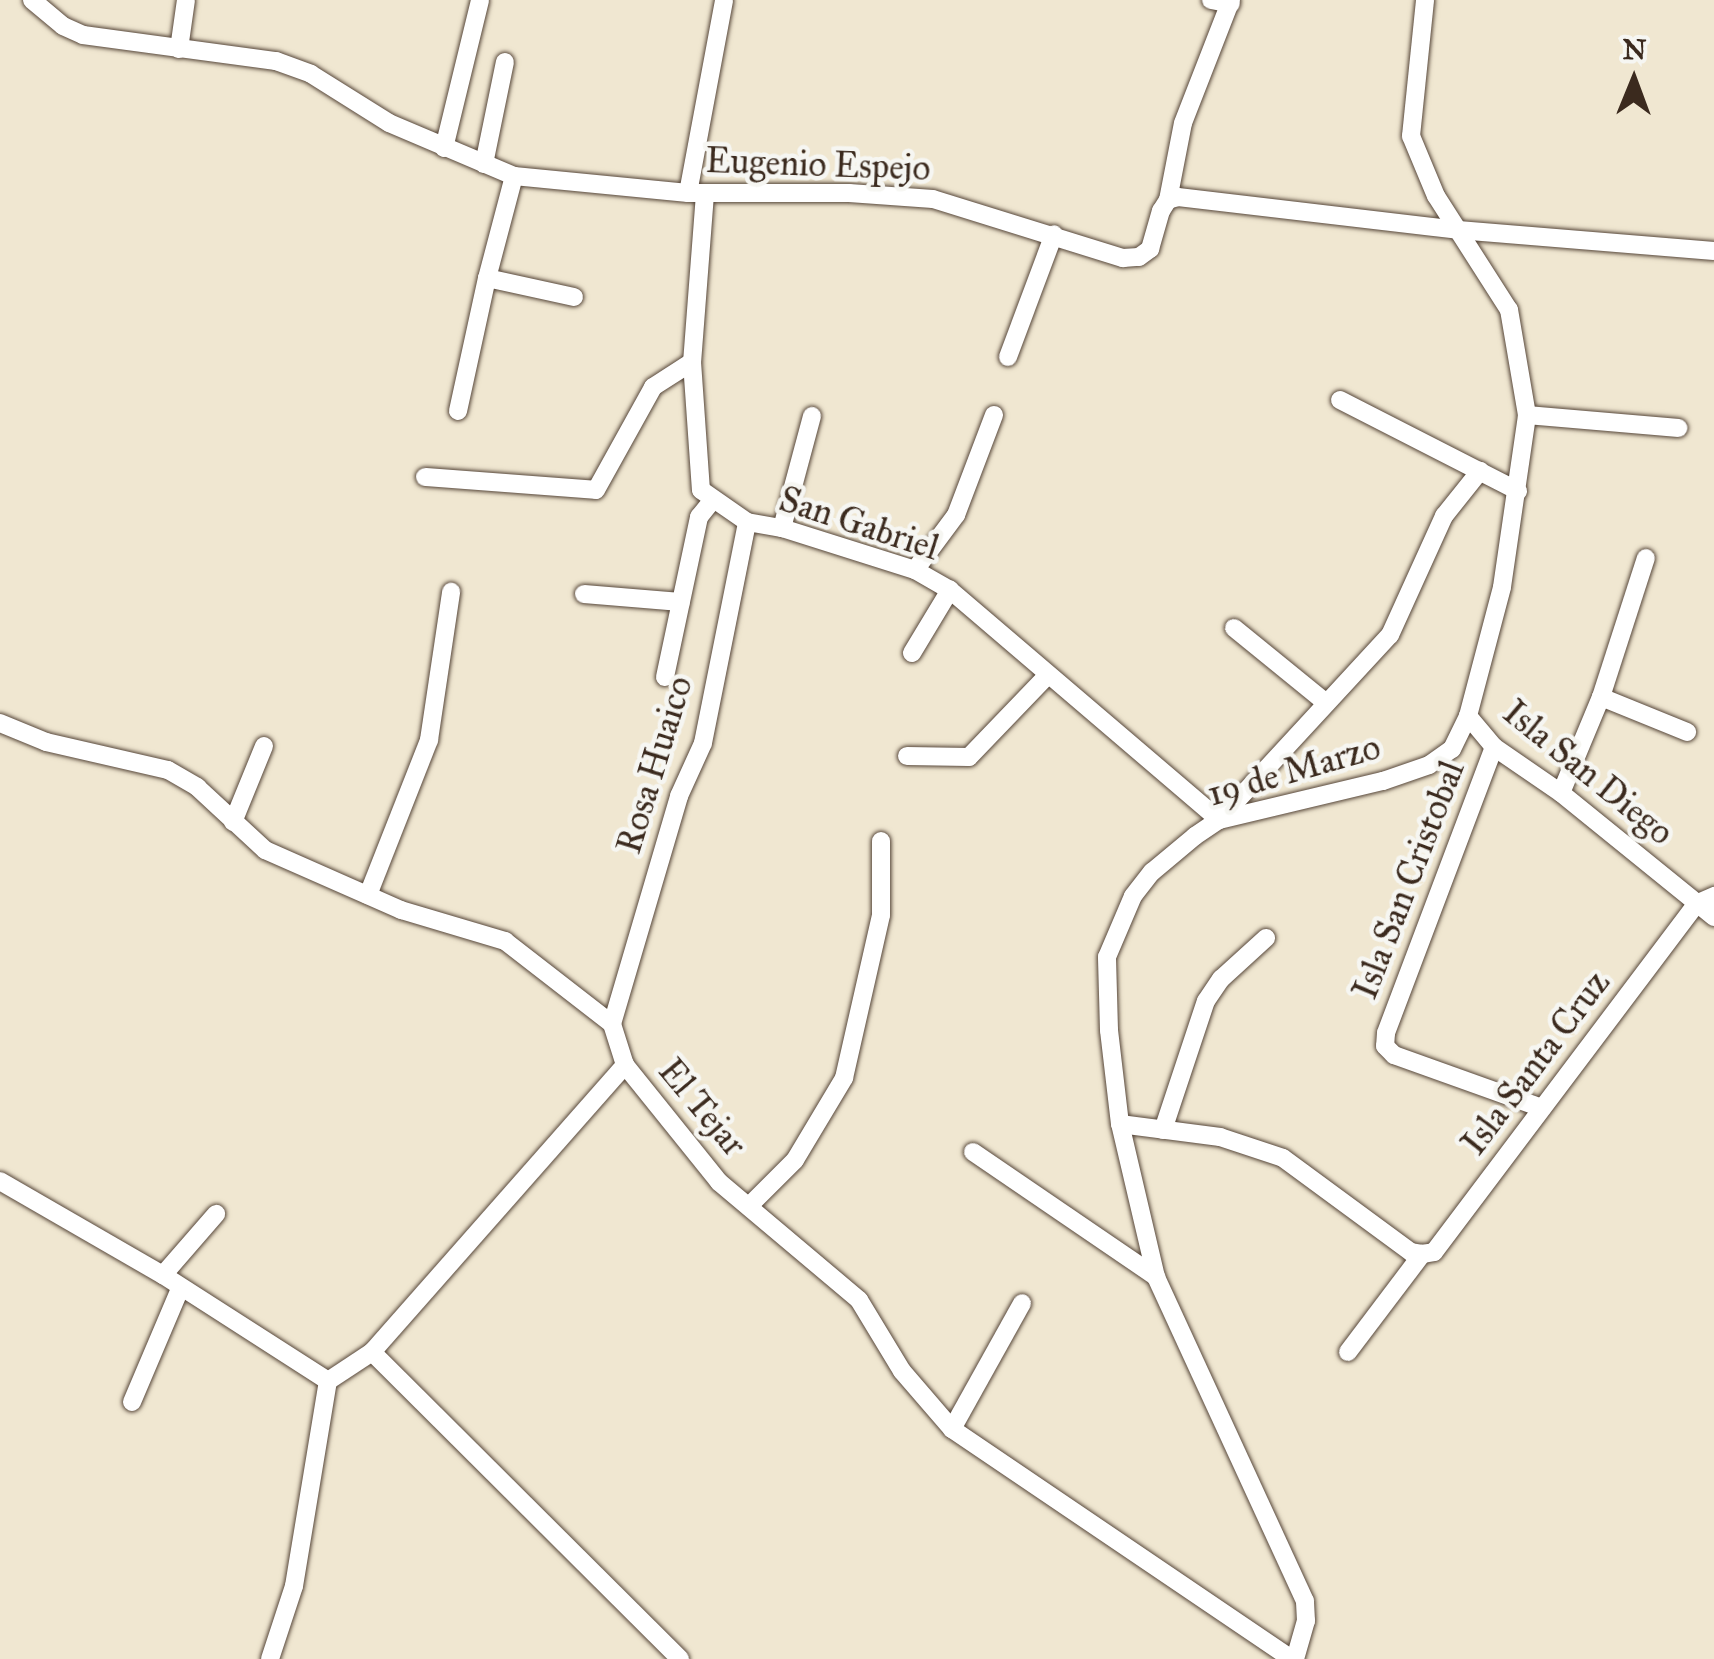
<!DOCTYPE html>
<style>
body{margin:0}
#map{position:relative;width:1714px;height:1659px;overflow:hidden;background:#f0e7d1;font-family:"IM FELL Great Primer",serif}
div>[style]{position:absolute}
.roads{filter:drop-shadow(0 0 2px #564639) drop-shadow(0 0 2px #564639)}
.street>*{height:18px;margin:-9px;padding:0 9px;transform-origin:9px;border-radius:9px;background:#fff}
span{translate:-50% -50%;white-space:nowrap;text-align:center;line-height:1.15;-webkit-text-stroke:9px #f6f6f2;paint-order:stroke}
.street-label{font-size:35px;color:#3b2a1e}
.north{position:absolute;left:1584px;top:30px;width:100px;height:100px;-webkit-text-stroke:8px #f6f6f2;paint-order:stroke;rotate:1deg;font-size:28px;font-weight:700;line-height:40px;text-align:center;color:#3b2a1e}
.north::after{content:'';display:block;margin:auto;width:35px;height:45px;background:#3b2a1e;clip-path:polygon(50% 0,100% 100%,50% 72%,0 100%)}
</style>
<div id="map">
<div class="roads">
<div class="street">
<i style="left:32px;top:0;width:40px;rotate:40deg"></i>
<i style="left:63px;top:26px;width:22px;rotate:24deg"></i>
<i style="left:83px;top:35px;width:195px;rotate:7.7deg"></i>
<i style="left:276px;top:61px;width:37px;rotate:20deg"></i>
<i style="left:311px;top:74px;width:92px;rotate:32.1deg"></i>
<i style="left:389px;top:123px;width:136px;rotate:23deg"></i>
<i style="left:514px;top:176px;width:175px;rotate:5.6deg"></i>
<i style="left:688px;top:193px;width:161px"></i>
<i style="left:849px;top:193px;width:84px;rotate:4.1deg"></i>
<i style="left:933px;top:199px;width:199px;rotate:17.3deg"></i>
<i style="left:1123px;top:258px;width:16px;rotate:-4deg"></i>
<i style="left:1139px;top:257px;width:14px;rotate:-36deg"></i>
<i style="left:1150px;top:249px;width:40px;rotate:-74deg"></i>
<i style="left:1161px;top:211px;width:13px;rotate:-58deg"></i>
<i style="left:1168px;top:200px;width:10px;rotate:-17deg"></i>
<i style="left:1178px;top:197px;width:282px;rotate:6.7deg"></i>
<i style="left:1458px;top:230px;width:257px;rotate:4.7deg"></i>
<i style="left:1211px;top:0;width:20px;rotate:11deg"></i>
<i style="left:179px;top:49px;width:49px;rotate:-81.9deg"></i>
<i style="left:444px;top:148px;width:152px;rotate:-76.3deg"></i>
<i style="left:484px;top:164px;width:104px;rotate:-78.4deg"></i>
<i style="left:514px;top:176px;width:106px;rotate:104.8deg"></i>
<i style="left:487px;top:278px;width:89px;rotate:12.3deg"></i>
<i style="left:688px;top:193px;width:196px;rotate:-79.4deg"></i>
<i style="left:705px;top:194px;width:169px;rotate:94.4deg"></i>
<i style="left:692px;top:362px;width:128px;rotate:86deg"></i>
<i style="left:701px;top:490px;width:56px;rotate:34.8deg"></i>
<i style="left:747px;top:522px;width:36px;rotate:10deg"></i>
<i style="left:782px;top:528px;width:139px;rotate:17.5deg"></i>
<i style="left:915px;top:570px;width:40px;rotate:29.7deg"></i>
<i style="left:950px;top:590px;width:354px;rotate:40.5deg"></i>
<i style="left:1219px;top:820px;width:252px;rotate:-47.3deg"></i>
<i style="left:1390px;top:635px;width:131px;rotate:-65.6deg"></i>
<i style="left:1444px;top:516px;width:58px;rotate:-51.3deg"></i>
<i style="left:1168px;top:200px;width:78px;rotate:-79deg"></i>
<i style="left:1183px;top:123px;width:132px;rotate:-68.7deg"></i>
<i style="left:1008px;top:357px;width:131px;rotate:-69.5deg"></i>
<i style="left:1340px;top:400px;width:200px;rotate:27.1deg"></i>
<i style="left:458px;top:411px;width:136px;rotate:-77.7deg"></i>
<i style="left:1527px;top:415px;width:152px;rotate:4.9deg"></i>
<i style="left:425px;top:477px;width:171px;rotate:4.3deg"></i>
<i style="left:596px;top:490px;width:118px;rotate:-61deg"></i>
<i style="left:653px;top:387px;width:46px;rotate:-32.7deg"></i>
<i style="left:782px;top:528px;width:116px;rotate:-75deg"></i>
<i style="left:915px;top:570px;width:69px;rotate:-53.3deg"></i>
<i style="left:956px;top:515px;width:107px;rotate:-69.2deg"></i>
<i style="left:584px;top:594px;width:97px;rotate:4.7deg"></i>
<i style="left:1234px;top:628px;width:117px;rotate:39.1deg"></i>
<i style="left:912px;top:653px;width:74px;rotate:-58.9deg"></i>
<i style="left:665px;top:677px;width:164px;rotate:-78deg"></i>
<i style="left:699px;top:517px;width:21px;rotate:-51deg"></i>
<i style="left:1601px;top:697px;width:93px;rotate:22.1deg"></i>
<i style="left:1468px;top:716px;width:40px;rotate:50deg"></i>
<i style="left:1494px;top:747px;width:81px;rotate:34.5deg"></i>
<i style="left:1561px;top:793px;width:197px;rotate:39deg"></i>
<i style="left:0;top:723px;width:50px;rotate:22.4deg"></i>
<i style="left:46px;top:742px;width:125px;rotate:12.9deg"></i>
<i style="left:168px;top:770px;width:34px;rotate:30deg"></i>
<i style="left:197px;top:787px;width:93px;rotate:42.8deg"></i>
<i style="left:265px;top:850px;width:149px;rotate:23.8deg"></i>
<i style="left:401px;top:910px;width:109px;rotate:16.6deg"></i>
<i style="left:505px;top:941px;width:135px;rotate:37.8deg"></i>
<i style="left:612px;top:1024px;width:43px;rotate:72.4deg"></i>
<i style="left:625px;top:1065px;width:150px;rotate:51.2deg"></i>
<i style="left:719px;top:1182px;width:183px;rotate:40.1deg"></i>
<i style="left:859px;top:1300px;width:83px;rotate:58.8deg"></i>
<i style="left:902px;top:1371px;width:77px;rotate:49.2deg"></i>
<i style="left:952px;top:1429px;width:410px;rotate:34.1deg"></i>
<i style="left:1494px;top:747px;width:306px;rotate:110.7deg"></i>
<i style="left:1386px;top:1033px;width:13px;rotate:94deg"></i>
<i style="left:1385px;top:1046px;width:13px;rotate:45deg"></i>
<i style="left:1394px;top:1055px;width:157px;rotate:19.7deg"></i>
<i style="left:907px;top:756px;width:62px;rotate:0.9deg"></i>
<i style="left:969px;top:757px;width:114px;rotate:-46.1deg"></i>
<i style="left:1561px;top:793px;width:104px;rotate:-67.4deg"></i>
<i style="left:1601px;top:697px;width:146px;rotate:-72.1deg"></i>
<i style="left:233px;top:822px;width:82px;rotate:-67.8deg"></i>
<i style="left:368px;top:895px;width:167px;rotate:-68.5deg"></i>
<i style="left:429px;top:740px;width:150px;rotate:-81.5deg"></i>
<i style="left:612px;top:1024px;width:238px;rotate:-73.6deg"></i>
<i style="left:679px;top:796px;width:58px;rotate:-65.6deg"></i>
<i style="left:703px;top:743px;width:225px;rotate:-78.7deg"></i>
<i style="left:1120px;top:1124px;width:101px;rotate:7.4deg"></i>
<i style="left:1220px;top:1137px;width:66px;rotate:18.4deg"></i>
<i style="left:1283px;top:1158px;width:159px;rotate:36.3deg"></i>
<i style="left:1411px;top:1252px;width:11px;rotate:10deg"></i>
<i style="left:1163px;top:1130px;width:136px;rotate:-71.6deg"></i>
<i style="left:1206px;top:1001px;width:27px;rotate:-56deg"></i>
<i style="left:1221px;top:979px;width:61px;rotate:-42.3deg"></i>
<i style="left:973px;top:1152px;width:222px;rotate:34.3deg"></i>
<i style="left:0;top:1181px;width:188px;rotate:30deg"></i>
<i style="left:163px;top:1275px;width:196px;rotate:32.7deg"></i>
<i style="left:749px;top:1206px;width:65px;rotate:-45deg"></i>
<i style="left:795px;top:1160px;width:96px;rotate:-59.1deg"></i>
<i style="left:844px;top:1078px;width:167px;rotate:-77.2deg"></i>
<i style="left:881px;top:915px;width:74px;rotate:-90deg"></i>
<i style="left:1422px;top:1254px;width:12px;rotate:-9deg"></i>
<i style="left:1434px;top:1252px;width:436px;rotate:-53deg"></i>
<i style="left:1696px;top:904px;width:20px;rotate:-24deg"></i>
<i style="left:163px;top:1275px;width:81px;rotate:-49deg"></i>
<i style="left:372px;top:1352px;width:435px;rotate:44.9deg"></i>
<i style="left:1348px;top:1352px;width:123px;rotate:-52.9deg"></i>
<i style="left:132px;top:1402px;width:123px;rotate:-67deg"></i>
<i style="left:952px;top:1429px;width:144px;rotate:-60.9deg"></i>
<i style="left:270px;top:1659px;width:77px;rotate:-71.8deg"></i>
<i style="left:294px;top:1586px;width:208px;rotate:-80.6deg"></i>
<i style="left:328px;top:1381px;width:53px;rotate:-33.4deg"></i>
<i style="left:372px;top:1352px;width:383px;rotate:-48.6deg"></i>
<i style="left:1295px;top:1659px;width:40px;rotate:-74deg"></i>
<i style="left:1306px;top:1621px;width:20px;rotate:-93deg"></i>
<i style="left:1305px;top:1601px;width:357px;rotate:-114.7deg"></i>
<i style="left:1156px;top:1277px;width:157px;rotate:-103.2deg"></i>
<i style="left:1120px;top:1124px;width:95px;rotate:-96.7deg"></i>
<i style="left:1109px;top:1030px;width:73px;rotate:-91.6deg"></i>
<i style="left:1107px;top:957px;width:66px;rotate:-66.9deg"></i>
<i style="left:1133px;top:896px;width:31px;rotate:-52deg"></i>
<i style="left:1152px;top:872px;width:56px;rotate:-39.9deg"></i>
<i style="left:1195px;top:836px;width:29px;rotate:-34deg"></i>
<i style="left:1219px;top:820px;width:169px;rotate:-13.4deg"></i>
<i style="left:1383px;top:781px;width:49px;rotate:-19.2deg"></i>
<i style="left:1429px;top:765px;width:28px;rotate:-35deg"></i>
<i style="left:1452px;top:749px;width:37px;rotate:-64deg"></i>
<i style="left:1468px;top:716px;width:133px;rotate:-75.2deg"></i>
<i style="left:1502px;top:587px;width:174px;rotate:-81.7deg"></i>
<i style="left:1527px;top:415px;width:107px;rotate:-99.7deg"></i>
<i style="left:1509px;top:310px;width:135px;rotate:-122.6deg"></i>
<i style="left:1436px;top:196px;width:65px;rotate:-112.6deg"></i>
<i style="left:1411px;top:136px;width:137px;rotate:-84.1deg"></i>
</div>
</div>
<div class="street-label">
<span style="left:818px;top:165px;rotate:2deg">Eugenio Espejo</span>
<span style="left:859px;top:524px;rotate:18deg">San Gabriel</span>
<span style="left:655px;top:765px;rotate:-73deg">Rosa Huaico</span>
<span style="left:1294px;top:771px;rotate:-16deg">19 de Marzo</span>
<span style="left:1588px;top:773px;rotate:39deg">Isla San Diego</span>
<span style="left:1409px;top:880px;rotate:-69deg">Isla San Cristobal</span>
<span style="left:1536px;top:1063px;rotate:-53deg">Isla Santa Cruz</span>
<span style="left:702px;top:1108px;rotate:50deg">El Tejar</span>
</div>
<div class="north">N</div>
</div>
